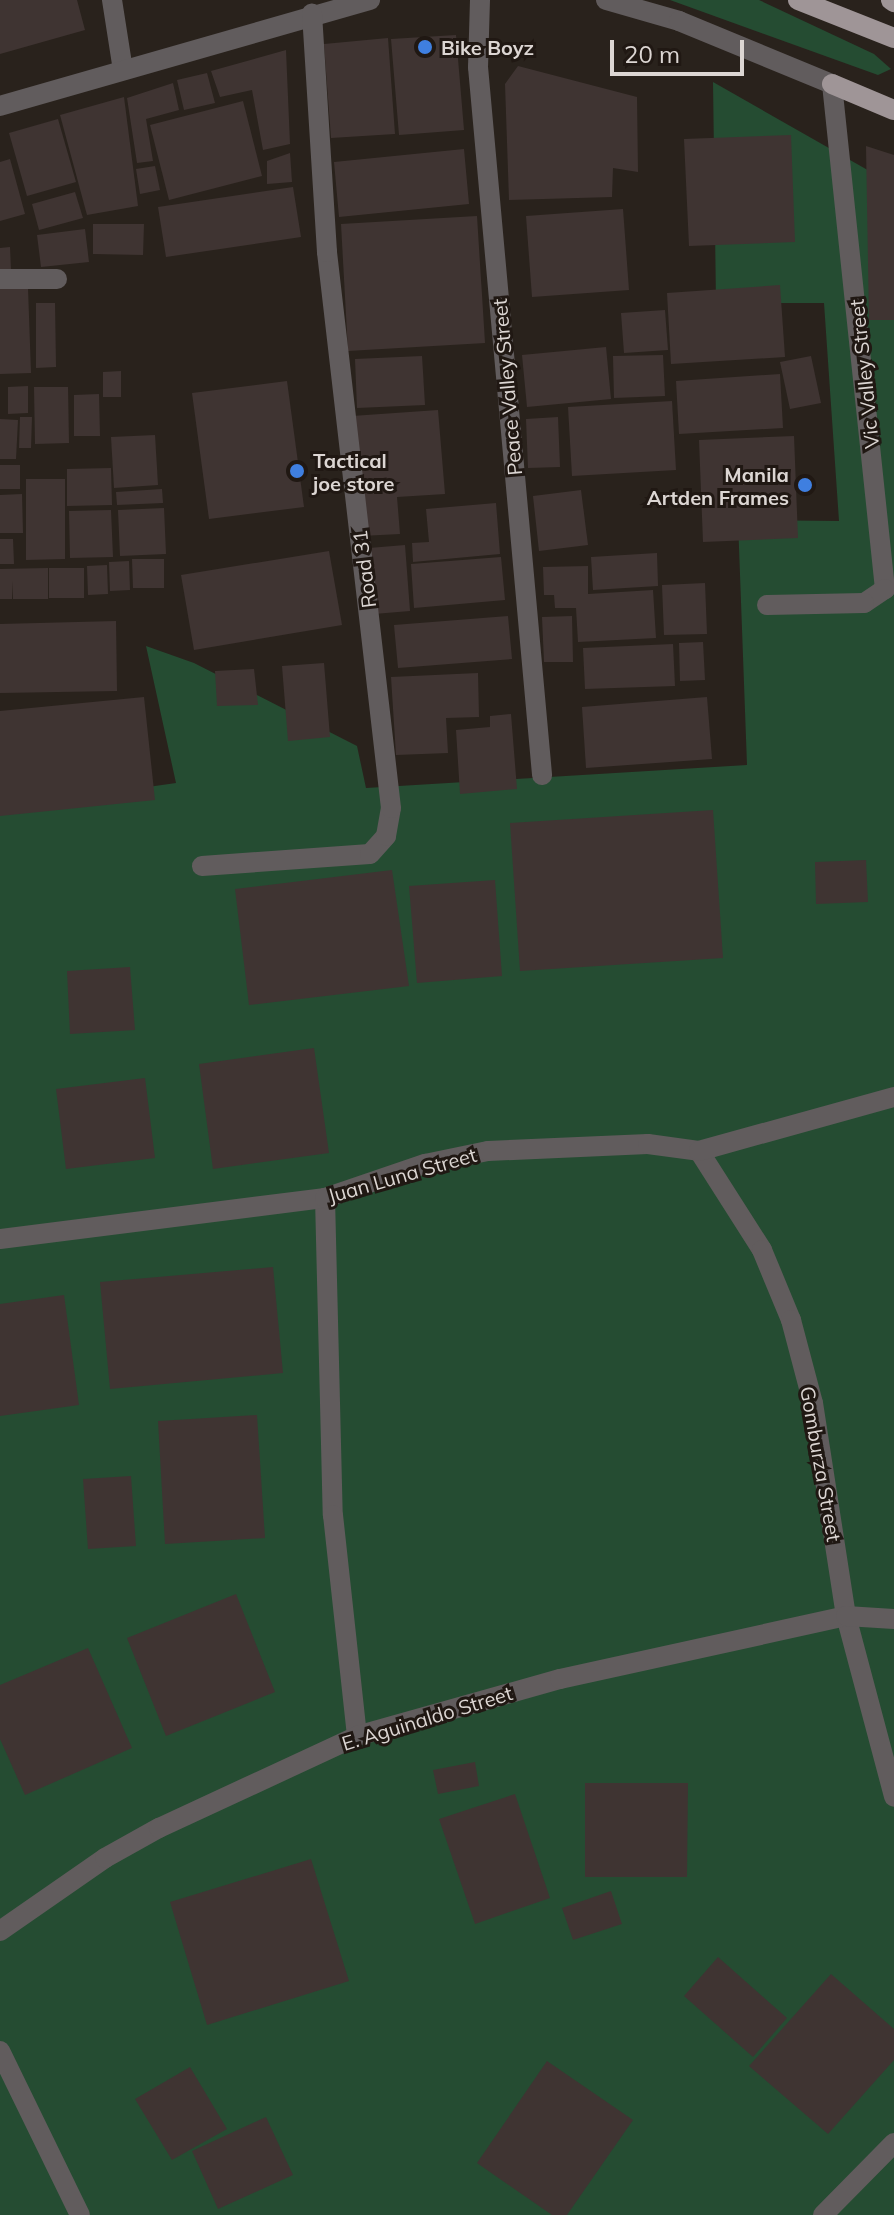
<!DOCTYPE html>
<style>
body{margin:0}
#map{position:relative;width:894px;height:2215px;overflow:hidden;background:#29221c;font-family:Mulish,sans-serif}
div>[style]{position:absolute}
.green>*{inset:0;background:#254c32}
.building>*{inset:0;background:#3f3432}
.minor>*{height:20px;margin:-10px;padding:0 10px;transform-origin:10px;border-radius:10px;background:#615c5d}
.major>*{height:20px;margin:-10px;padding:0 10px;transform-origin:10px;border-radius:10px;background:#9f9597}
.dots>*{width:22px;height:22px;translate:-50% -50%;box-sizing:border-box;border:4px solid #201813;border-radius:50%}
span{translate:-50% -50%;white-space:nowrap;text-align:center;line-height:1.15;-webkit-text-stroke:6px #201813;paint-order:stroke}
.poi-label{font-size:20px;color:#dcd6d3;font-weight:700}
.left{translate:0 -50%;text-align:left}
.right{translate:-100% -50%;text-align:right}
.street-label{font-size:20px;color:#dcd6d3}
.scale{position:absolute;left:610px;top:40px;width:134px;height:36px;box-sizing:border-box;border:4px solid #dcd6d3;border-top:0;padding-left:10px;font-size:24px;line-height:28px;white-space:nowrap;color:#dcd6d3;-webkit-text-stroke:6px #201813;paint-order:stroke}
</style>
<div id="map">
<div class="green">
<i style="clip-path:polygon(670px 0,759px 0,874px 54px,891px 69px,878px 75px)"></i>
<i style="clip-path:polygon(713px 82px,894px 185px,894px 2215px,0 2215px,0 808px,176px 783px,146px 646px,194px 663px,357px 746px,366px 788px,747px 765px,738px 520px,839px 521px,824px 303px,716px 303px)"></i>
</div>
<div class="building">
<i style="clip-path:polygon(0 0,77px 0,85px 30px,0 54px)"></i>
<i style="clip-path:polygon(456px 35px,464px 130px,399px 135px,391px 39px)"></i>
<i style="clip-path:polygon(388px 38px,395px 134px,331px 138px,324px 44px)"></i>
<i style="clip-path:polygon(286px 50px,290px 144px,263px 150px,252px 90px,220px 97px,211px 71px)"></i>
<i style="clip-path:polygon(518px 66px,637px 97px,638px 172px,613px 168px,612px 197px,509px 200px,505px 84px)"></i>
<i style="clip-path:polygon(207px 73px,215px 103px,184px 110px,177px 80px)"></i>
<i style="clip-path:polygon(173px 83px,179px 110px,146px 119px,153px 161px,137px 163px,127px 98px)"></i>
<i style="clip-path:polygon(124px 97px,138px 206px,87px 215px,60px 115px)"></i>
<i style="clip-path:polygon(243px 101px,262px 176px,169px 200px,150px 125px)"></i>
<i style="clip-path:polygon(58px 119px,76px 182px,27px 196px,9px 133px)"></i>
<i style="clip-path:polygon(791px 135px,795px 242px,689px 246px,684px 139px)"></i>
<i style="clip-path:polygon(866px 146px,894px 155px,894px 320px,869px 320px)"></i>
<i style="clip-path:polygon(464px 149px,469px 204px,339px 217px,334px 162px)"></i>
<i style="clip-path:polygon(290px 153px,292px 182px,267px 184px,267px 161px)"></i>
<i style="clip-path:polygon(10px 159px,25px 214px,0 221px,0 162px)"></i>
<i style="clip-path:polygon(155px 166px,160px 190px,140px 194px,136px 169px)"></i>
<i style="clip-path:polygon(293px 187px,301px 237px,166px 257px,158px 207px)"></i>
<i style="clip-path:polygon(75px 192px,83px 218px,39px 230px,32px 204px)"></i>
<i style="clip-path:polygon(623px 209px,629px 290px,532px 297px,526px 216px)"></i>
<i style="clip-path:polygon(477px 216px,485px 343px,348px 351px,341px 224px)"></i>
<i style="clip-path:polygon(93px 224px,144px 224px,143px 255px,93px 254px)"></i>
<i style="clip-path:polygon(85px 229px,89px 262px,41px 267px,37px 235px)"></i>
<i style="clip-path:polygon(10px 247px,11px 270px,0 271px,0 248px)"></i>
<i style="clip-path:polygon(780px 285px,785px 357px,671px 364px,667px 293px)"></i>
<i style="clip-path:polygon(28px 288px,31px 373px,0 374px,0 289px)"></i>
<i style="clip-path:polygon(36px 303px,55px 303px,56px 367px,36px 368px)"></i>
<i style="clip-path:polygon(665px 310px,668px 350px,624px 353px,621px 313px)"></i>
<i style="clip-path:polygon(606px 347px,611px 399px,527px 407px,522px 355px)"></i>
<i style="clip-path:polygon(663px 355px,665px 396px,614px 398px,613px 356px)"></i>
<i style="clip-path:polygon(422px 356px,425px 405px,357px 408px,355px 359px)"></i>
<i style="clip-path:polygon(811px 356px,821px 403px,790px 409px,780px 362px)"></i>
<i style="clip-path:polygon(121px 371px,121px 397px,103px 397px,103px 372px)"></i>
<i style="clip-path:polygon(780px 374px,783px 428px,679px 434px,676px 381px)"></i>
<i style="clip-path:polygon(287px 381px,304px 507px,209px 519px,192px 393px)"></i>
<i style="clip-path:polygon(28px 386px,28px 413px,8px 414px,8px 387px)"></i>
<i style="clip-path:polygon(34px 387px,68px 387px,69px 443px,35px 444px)"></i>
<i style="clip-path:polygon(99px 394px,100px 436px,74px 436px,74px 395px)"></i>
<i style="clip-path:polygon(672px 401px,676px 470px,572px 476px,568px 407px)"></i>
<i style="clip-path:polygon(438px 410px,445px 494px,397px 497px,400px 534px,361px 536px,352px 416px)"></i>
<i style="clip-path:polygon(20px 417px,32px 417px,31px 448px,19px 448px)"></i>
<i style="clip-path:polygon(558px 417px,560px 467px,528px 468px,526px 419px)"></i>
<i style="clip-path:polygon(0 419px,18px 420px,16px 459px,0 459px)"></i>
<i style="clip-path:polygon(155px 435px,158px 485px,114px 488px,111px 437px)"></i>
<i style="clip-path:polygon(794px 436px,798px 538px,703px 542px,699px 440px)"></i>
<i style="clip-path:polygon(0 465px,20px 465px,20px 489px,0 489px)"></i>
<i style="clip-path:polygon(111px 468px,112px 505px,67px 506px,67px 469px)"></i>
<i style="clip-path:polygon(26px 479px,65px 479px,65px 559px,26px 560px)"></i>
<i style="clip-path:polygon(162px 489px,163px 503px,117px 505px,116px 492px)"></i>
<i style="clip-path:polygon(581px 490px,588px 545px,539px 551px,533px 496px)"></i>
<i style="clip-path:polygon(22px 494px,23px 533px,0 533px,0 495px)"></i>
<i style="clip-path:polygon(496px 503px,500px 554px,413px 562px,412px 543px,429px 542px,426px 509px)"></i>
<i style="clip-path:polygon(164px 508px,166px 554px,120px 556px,118px 510px)"></i>
<i style="clip-path:polygon(111px 510px,113px 557px,70px 558px,69px 511px)"></i>
<i style="clip-path:polygon(0 539px,13px 539px,14px 564px,0 564px)"></i>
<i style="clip-path:polygon(405px 545px,410px 611px,374px 614px,369px 548px)"></i>
<i style="clip-path:polygon(329px 551px,342px 625px,194px 650px,181px 575px)"></i>
<i style="clip-path:polygon(657px 553px,658px 586px,593px 590px,591px 557px)"></i>
<i style="clip-path:polygon(501px 557px,505px 600px,414px 608px,411px 564px)"></i>
<i style="clip-path:polygon(132px 559px,164px 559px,164px 588px,133px 588px)"></i>
<i style="clip-path:polygon(129px 561px,130px 590px,110px 591px,109px 562px)"></i>
<i style="clip-path:polygon(107px 565px,108px 594px,88px 595px,87px 566px)"></i>
<i style="clip-path:polygon(588px 566px,588px 594px,653px 590px,656px 638px,578px 642px,576px 608px,555px 608px,554px 595px,544px 595px,543px 567px)"></i>
<i style="clip-path:polygon(48px 568px,48px 599px,13px 599px,12px 581px,12px 599px,0 599px,0 569px)"></i>
<i style="clip-path:polygon(49px 568px,84px 568px,84px 598px,49px 598px)"></i>
<i style="clip-path:polygon(705px 583px,707px 634px,664px 635px,662px 585px)"></i>
<i style="clip-path:polygon(508px 616px,512px 659px,398px 668px,394px 625px)"></i>
<i style="clip-path:polygon(572px 616px,573px 662px,544px 662px,542px 617px)"></i>
<i style="clip-path:polygon(116px 621px,117px 691px,0 693px,0 624px)"></i>
<i style="clip-path:polygon(703px 642px,705px 680px,680px 681px,679px 643px)"></i>
<i style="clip-path:polygon(673px 644px,675px 686px,585px 689px,583px 648px)"></i>
<i style="clip-path:polygon(324px 663px,330px 737px,288px 741px,282px 666px)"></i>
<i style="clip-path:polygon(254px 669px,258px 705px,217px 706px,215px 671px)"></i>
<i style="clip-path:polygon(478px 673px,479px 717px,446px 718px,448px 753px,396px 755px,391px 677px)"></i>
<i style="clip-path:polygon(144px 697px,155px 800px,0 816px,0 711px)"></i>
<i style="clip-path:polygon(707px 697px,712px 759px,586px 768px,582px 707px)"></i>
<i style="clip-path:polygon(511px 714px,517px 789px,460px 794px,456px 730px,490px 727px,490px 716px)"></i>
<i style="clip-path:polygon(713px 810px,723px 958px,520px 971px,510px 823px)"></i>
<i style="clip-path:polygon(866px 860px,868px 902px,816px 904px,815px 862px)"></i>
<i style="clip-path:polygon(392px 870px,409px 986px,249px 1005px,235px 889px)"></i>
<i style="clip-path:polygon(495px 880px,502px 976px,417px 983px,409px 886px)"></i>
<i style="clip-path:polygon(130px 967px,135px 1030px,70px 1034px,67px 971px)"></i>
<i style="clip-path:polygon(314px 1048px,329px 1153px,213px 1169px,199px 1064px)"></i>
<i style="clip-path:polygon(145px 1078px,155px 1158px,66px 1169px,56px 1089px)"></i>
<i style="clip-path:polygon(273px 1267px,283px 1373px,110px 1389px,100px 1282px)"></i>
<i style="clip-path:polygon(64px 1295px,79px 1405px,0 1416px,0 1304px)"></i>
<i style="clip-path:polygon(257px 1415px,265px 1538px,165px 1544px,158px 1421px)"></i>
<i style="clip-path:polygon(131px 1476px,136px 1546px,88px 1549px,83px 1479px)"></i>
<i style="clip-path:polygon(236px 1594px,275px 1692px,166px 1736px,127px 1638px)"></i>
<i style="clip-path:polygon(88px 1648px,132px 1748px,25px 1795px,0 1739px,0 1685px)"></i>
<i style="clip-path:polygon(475px 1762px,479px 1786px,438px 1794px,433px 1770px)"></i>
<i style="clip-path:polygon(585px 1783px,688px 1783px,687px 1877px,585px 1877px)"></i>
<i style="clip-path:polygon(515px 1794px,550px 1898px,475px 1924px,439px 1819px)"></i>
<i style="clip-path:polygon(311px 1859px,349px 1981px,207px 2025px,170px 1902px)"></i>
<i style="clip-path:polygon(611px 1891px,622px 1924px,573px 1940px,562px 1908px)"></i>
<i style="clip-path:polygon(718px 1957px,787px 2018px,753px 2057px,684px 1996px)"></i>
<i style="clip-path:polygon(831px 1974px,894px 2029px,894px 2060px,828px 2134px,749px 2066px)"></i>
<i style="clip-path:polygon(547px 2061px,633px 2120px,567px 2215px,552px 2215px,477px 2163px)"></i>
<i style="clip-path:polygon(190px 2067px,227px 2129px,172px 2160px,135px 2099px)"></i>
<i style="clip-path:polygon(266px 2117px,293px 2175px,218px 2209px,192px 2151px)"></i>
</div>
<div class="minor">
<i style="left:112px;top:0;width:71px;rotate:81.1deg"></i>
<i style="left:480px;top:0;width:67px;rotate:91.7deg"></i>
<i style="left:478px;top:67px;width:711px;rotate:84.83deg"></i>
<i style="left:606px;top:0;width:76px;rotate:16deg"></i>
<i style="left:679px;top:21px;width:165px;rotate:22.4deg"></i>
<i style="left:832px;top:84px;width:508px;rotate:84.01deg"></i>
<i style="left:885px;top:589px;width:25px;rotate:146deg"></i>
<i style="left:864px;top:603px;width:97px;rotate:178.8deg"></i>
<i style="left:0;top:106px;width:385px;rotate:-16deg"></i>
<i style="left:0;top:279px;width:57px"></i>
<i style="left:202px;top:866px;width:168px;rotate:-4.1deg"></i>
<i style="left:370px;top:854px;width:24px;rotate:-48deg"></i>
<i style="left:386px;top:836px;width:28px;rotate:-80deg"></i>
<i style="left:391px;top:808px;width:560px;rotate:-96.57deg"></i>
<i style="left:327px;top:252px;width:239px;rotate:-93.6deg"></i>
<i style="left:699px;top:1151px;width:117px;rotate:57.5deg"></i>
<i style="left:762px;top:1250px;width:76px;rotate:67.5deg"></i>
<i style="left:791px;top:1320px;width:86px;rotate:75.2deg"></i>
<i style="left:813px;top:1403px;width:216px;rotate:81.2deg"></i>
<i style="left:846px;top:1616px;width:187px;rotate:75.1deg"></i>
<i style="left:325px;top:1198px;width:317px;rotate:88.6deg"></i>
<i style="left:333px;top:1515px;width:222px;rotate:83.8deg"></i>
<i style="left:0;top:1239px;width:328px;rotate:-7.2deg"></i>
<i style="left:325px;top:1198px;width:106px;rotate:-18.8deg"></i>
<i style="left:425px;top:1164px;width:64px;rotate:-11.7deg"></i>
<i style="left:488px;top:1151px;width:160px;rotate:-2.5deg"></i>
<i style="left:648px;top:1144px;width:51px;rotate:7.8deg"></i>
<i style="left:699px;top:1151px;width:202px;rotate:-15.5deg"></i>
<i style="left:0;top:1931px;width:128px;rotate:-34.8deg"></i>
<i style="left:105px;top:1858px;width:62px;rotate:-29.1deg"></i>
<i style="left:159px;top:1828px;width:218px;rotate:-24.9deg"></i>
<i style="left:357px;top:1736px;width:211px;rotate:-15.7deg"></i>
<i style="left:560px;top:1679px;width:293px;rotate:-12.4deg"></i>
<i style="left:846px;top:1616px;width:48px;rotate:3.6deg"></i>
<i style="left:0;top:2051px;width:182px;rotate:64deg"></i>
<i style="left:823px;top:2215px;width:101px;rotate:-45.4deg"></i>
</div>
<div class="major">
<i style="left:798px;top:0;width:103px;rotate:21.6deg"></i>
<i style="left:891px;top:0;width:4px;rotate:34deg"></i>
<i style="left:832px;top:84px;width:67px;rotate:22.8deg"></i>
</div>
<div class="dots">
<i style="left:425px;top:47px;background:#3f7fe0"></i>
<i style="left:297px;top:471px;background:#3f7fe0"></i>
<i style="left:805px;top:485px;background:#3f7fe0"></i>
</div>
<div class="poi-label">
<span class="left" style="left:441px;top:47px">Bike Boyz</span>
<span class="left" style="left:313px;top:472px">Tactical<br>joe store</span>
<span class="right" style="left:789px;top:486px">Manila<br>Artden Frames</span>
</div>
<div class="street-label">
<span style="left:864px;top:374px;rotate:-96deg">Vic Valley Street</span>
<span style="left:507px;top:387px;rotate:-95deg">Peace Valley Street</span>
<span style="left:364px;top:569px;rotate:-97deg">Road 31</span>
<span style="left:402px;top:1175px;rotate:-16deg">Juan Luna Street</span>
<span style="left:821px;top:1464px;rotate:80deg">Gomburza Street</span>
<span style="left:427px;top:1718px;rotate:-17deg">E. Aguinaldo Street</span>
</div>
<div class="scale">20 m</div>
</div>
